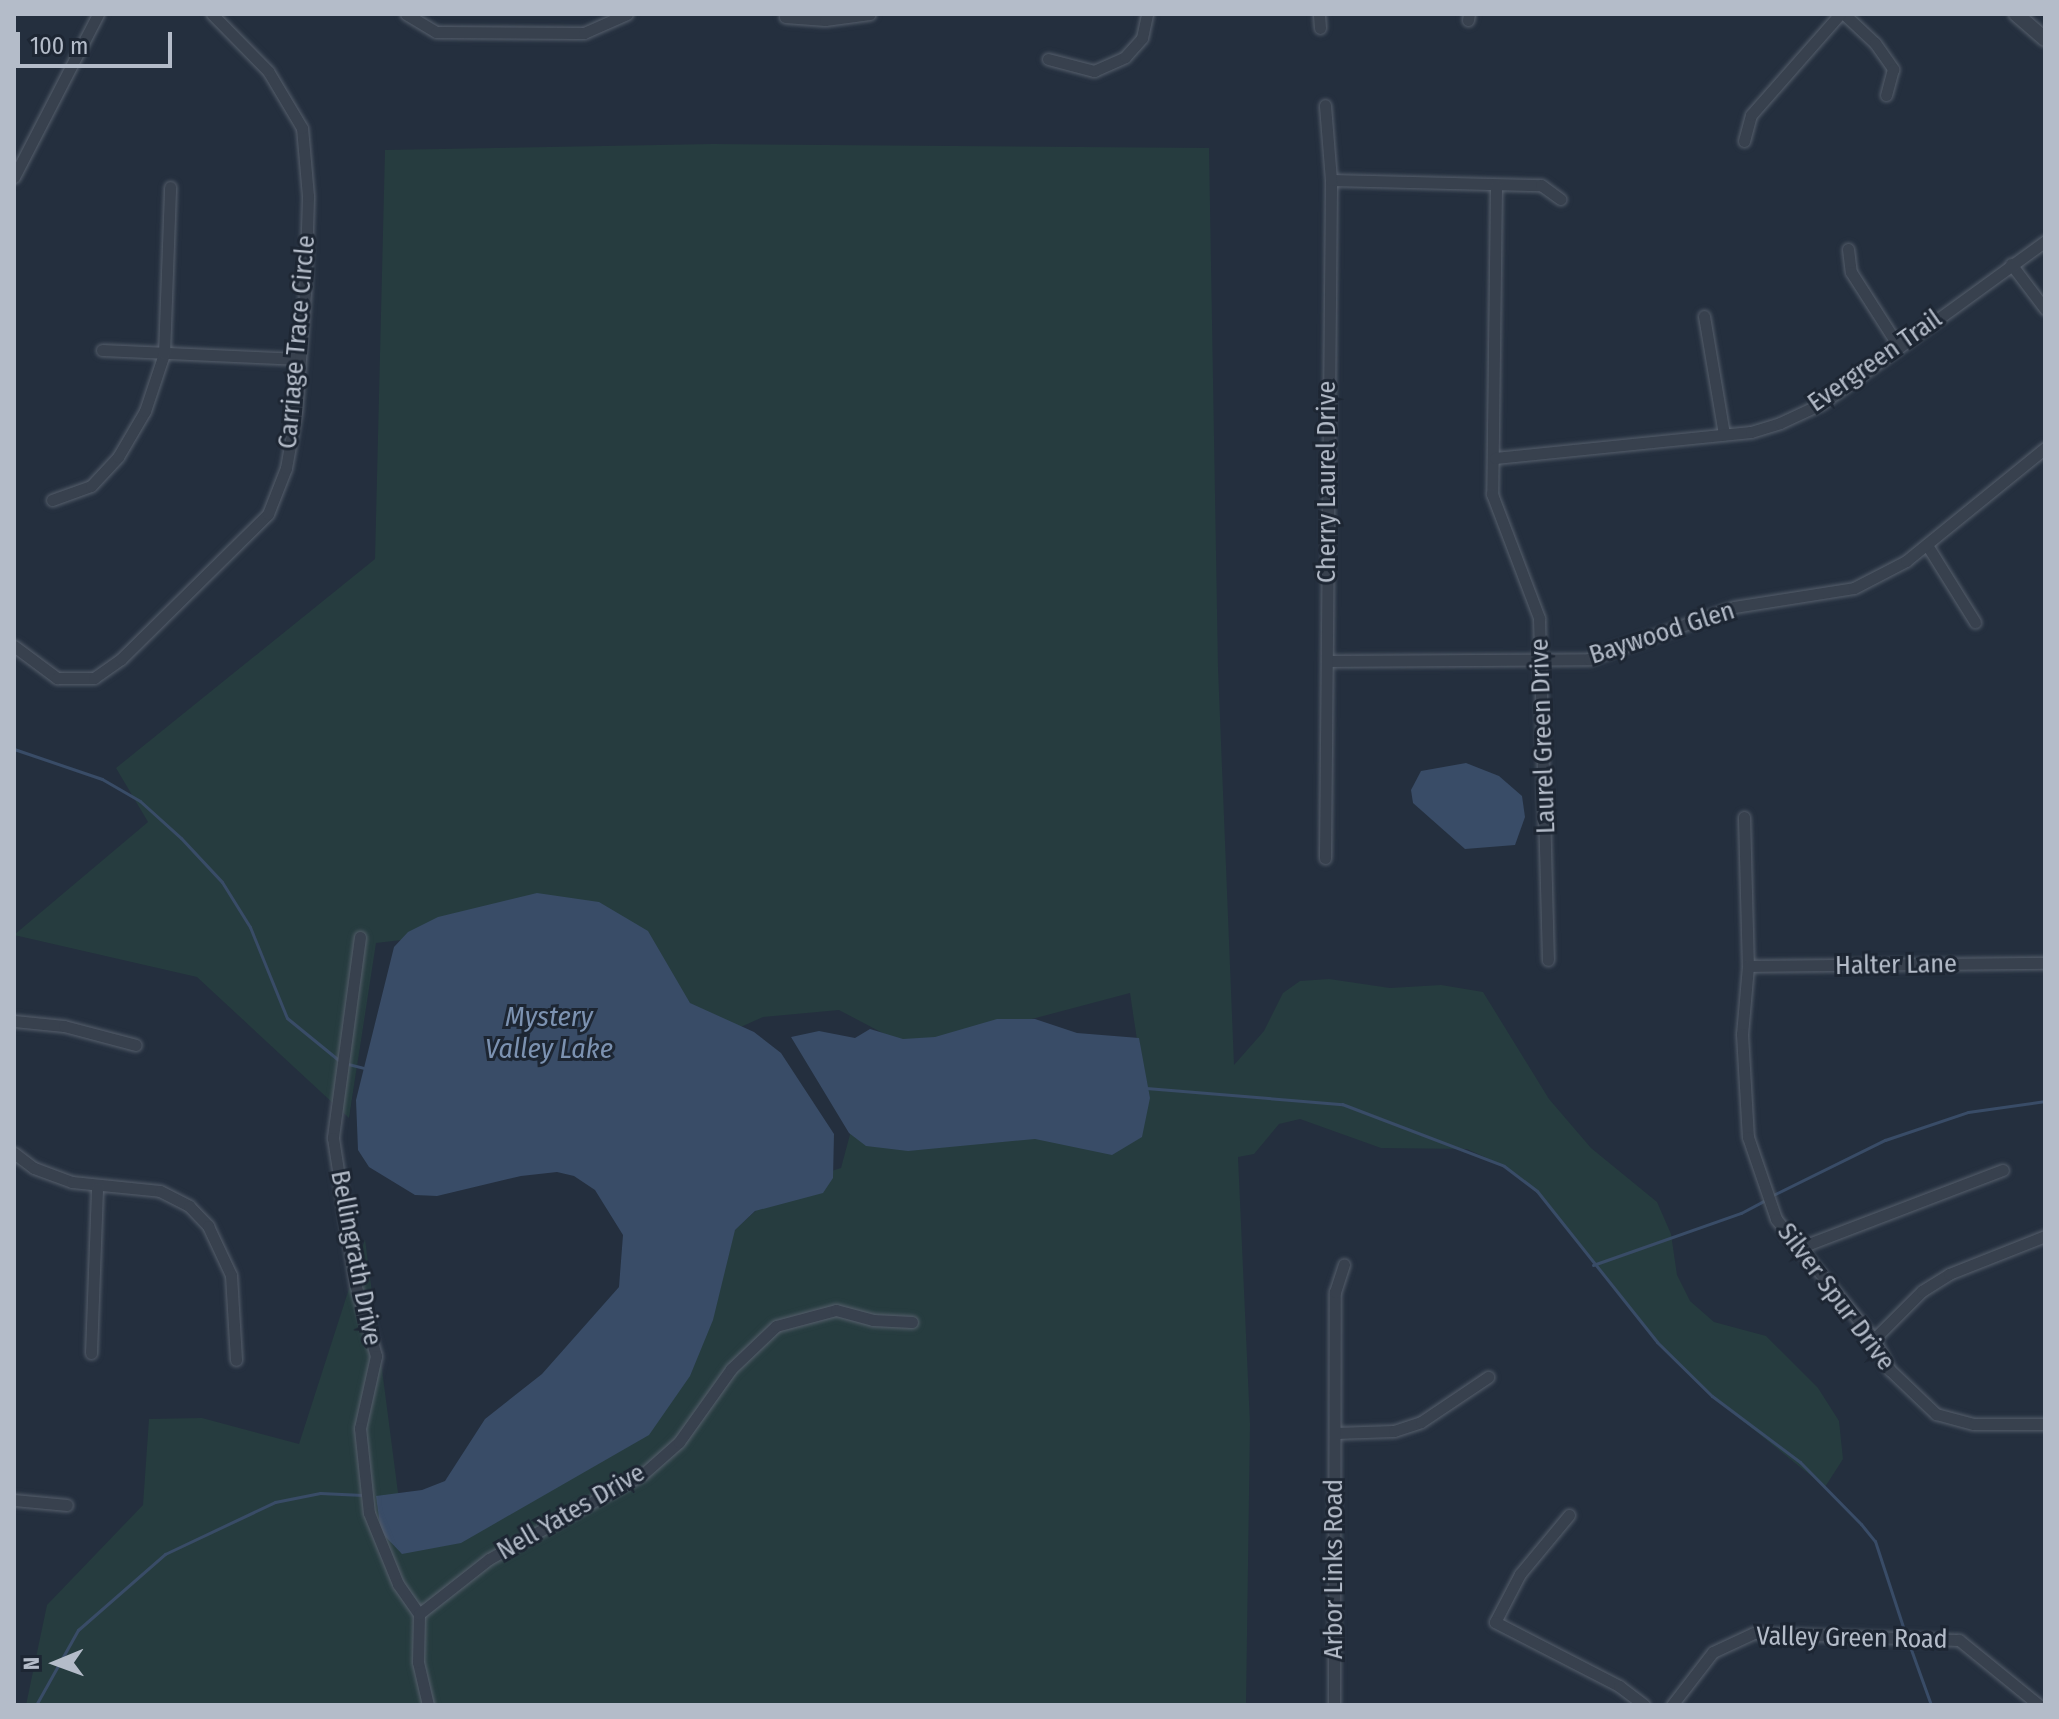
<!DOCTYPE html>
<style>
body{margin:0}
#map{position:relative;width:2059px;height:1719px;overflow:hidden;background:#242f3e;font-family:"Fira Sans Condensed",sans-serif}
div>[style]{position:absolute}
.green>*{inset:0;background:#263c3f}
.water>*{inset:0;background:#394c67}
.stream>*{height:3px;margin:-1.5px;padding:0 1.5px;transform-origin:1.5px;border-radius:1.5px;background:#394c67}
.roads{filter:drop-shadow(0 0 2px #565f6c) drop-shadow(0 0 2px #565f6c)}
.minor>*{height:11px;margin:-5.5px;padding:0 5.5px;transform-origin:5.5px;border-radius:5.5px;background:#38414e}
.tertiary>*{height:14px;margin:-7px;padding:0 7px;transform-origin:7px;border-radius:7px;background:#38414e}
span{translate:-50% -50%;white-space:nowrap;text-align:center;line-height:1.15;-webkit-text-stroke:6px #1d2633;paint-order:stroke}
.street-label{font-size:26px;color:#b4bcc9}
.water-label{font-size:28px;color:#7c92b1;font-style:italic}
.frame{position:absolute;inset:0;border:16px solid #b4bcc9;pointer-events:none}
.north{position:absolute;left:16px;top:1623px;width:80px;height:80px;-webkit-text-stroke:6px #1d2633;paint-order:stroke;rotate:269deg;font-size:22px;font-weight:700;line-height:32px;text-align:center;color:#b4bcc9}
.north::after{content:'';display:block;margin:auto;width:28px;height:36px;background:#b4bcc9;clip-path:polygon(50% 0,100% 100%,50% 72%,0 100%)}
.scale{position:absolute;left:16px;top:32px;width:156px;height:36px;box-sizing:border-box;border:4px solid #b4bcc9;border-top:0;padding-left:10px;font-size:24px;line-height:28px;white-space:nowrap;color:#b4bcc9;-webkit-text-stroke:6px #1d2633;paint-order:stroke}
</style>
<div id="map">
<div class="green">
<i style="clip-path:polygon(713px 144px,1209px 148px,1218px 668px,1234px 1065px,1264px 1031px,1283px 993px,1300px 981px,1329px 979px,1390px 988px,1441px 985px,1483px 992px,1549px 1099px,1591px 1148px,1657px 1202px,1671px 1234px,1677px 1275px,1690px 1301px,1714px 1322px,1766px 1336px,1818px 1388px,1839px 1421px,1843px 1459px,1825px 1487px,1712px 1396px,1657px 1342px,1537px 1191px,1504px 1166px,1467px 1149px,1381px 1148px,1300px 1119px,1279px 1124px,1254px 1154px,1238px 1157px,1250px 1424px,1246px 1705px,26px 1705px,47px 1605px,143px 1505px,149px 1419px,202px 1418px,299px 1444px,365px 1239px,403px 1531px,783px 1186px,841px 1168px,852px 1127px,1137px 1040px,1130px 993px,915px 1050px,839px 1010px,763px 1017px,734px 1030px,452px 934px,376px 943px,349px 1118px,197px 977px,14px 935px,148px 822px,116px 768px,375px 559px,385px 150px)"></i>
</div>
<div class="water">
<i style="clip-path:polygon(1466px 763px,1499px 776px,1522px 796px,1525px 817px,1515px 845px,1465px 849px,1413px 803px,1411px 790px,1421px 771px)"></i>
<i style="clip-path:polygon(537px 893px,599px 902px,648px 931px,690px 1003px,754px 1032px,781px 1053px,834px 1134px,833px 1178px,823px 1193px,755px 1211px,735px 1230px,713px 1320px,690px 1376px,649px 1435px,461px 1543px,402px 1554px,381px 1532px,376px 1496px,422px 1490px,445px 1481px,485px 1419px,542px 1374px,619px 1287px,623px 1235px,595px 1190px,574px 1176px,557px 1172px,521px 1176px,437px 1196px,415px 1195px,369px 1167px,358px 1150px,356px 1100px,394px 947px,408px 932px,438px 917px)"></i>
<i style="clip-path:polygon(997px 1019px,1035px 1019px,1077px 1033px,1139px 1038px,1150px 1098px,1142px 1137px,1112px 1155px,1035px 1139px,908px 1151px,866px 1146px,849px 1133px,791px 1037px,819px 1031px,855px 1038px,870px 1029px,903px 1039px,935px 1037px)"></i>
</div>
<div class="stream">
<i style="left:14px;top:749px;width:93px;rotate:18.8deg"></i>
<i style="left:102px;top:779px;width:44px;rotate:30.1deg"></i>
<i style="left:140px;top:801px;width:55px;rotate:42.1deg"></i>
<i style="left:181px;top:838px;width:60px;rotate:47deg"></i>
<i style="left:222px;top:882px;width:53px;rotate:58.1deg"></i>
<i style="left:250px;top:927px;width:98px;rotate:67.9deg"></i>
<i style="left:287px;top:1018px;width:70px;rotate:39.2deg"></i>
<i style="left:348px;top:1064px;width:16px;rotate:14deg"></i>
<i style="left:1146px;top:1088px;width:197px;rotate:4.7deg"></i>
<i style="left:1342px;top:1104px;width:173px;rotate:20.9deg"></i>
<i style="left:1504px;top:1166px;width:41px;rotate:37.1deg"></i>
<i style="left:1537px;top:1191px;width:193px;rotate:51.5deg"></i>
<i style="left:1657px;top:1342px;width:77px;rotate:44.5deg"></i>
<i style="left:1712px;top:1396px;width:110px;rotate:36.9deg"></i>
<i style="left:1800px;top:1462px;width:87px;rotate:45.5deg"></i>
<i style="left:1861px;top:1524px;width:22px;rotate:51deg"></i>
<i style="left:1875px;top:1541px;width:97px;rotate:71.9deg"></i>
<i style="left:1771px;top:1196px;width:127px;rotate:-26.2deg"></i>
<i style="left:1885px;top:1140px;width:88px;rotate:-18.6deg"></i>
<i style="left:1968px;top:1112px;width:78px;rotate:-8.1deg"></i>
<i style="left:1593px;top:1265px;width:157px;rotate:-19.4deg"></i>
<i style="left:1741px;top:1213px;width:27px;rotate:-28deg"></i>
<i style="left:1908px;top:1641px;width:68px;rotate:70.2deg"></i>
<i style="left:36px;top:1705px;width:86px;rotate:-60.8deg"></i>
<i style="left:78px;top:1630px;width:116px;rotate:-41.1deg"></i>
<i style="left:165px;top:1554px;width:122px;rotate:-25.3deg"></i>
<i style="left:275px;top:1502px;width:46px;rotate:-11.3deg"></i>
<i style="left:320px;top:1493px;width:43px;rotate:2.7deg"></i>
</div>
<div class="roads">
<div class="minor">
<i style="left:406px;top:14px;width:35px;rotate:31deg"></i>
<i style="left:436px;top:32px;width:148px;rotate:0.4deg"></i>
<i style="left:584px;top:33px;width:47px;rotate:-23.8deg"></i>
<i style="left:1319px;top:14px;width:14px;rotate:86deg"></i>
<i style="left:1844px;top:14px;width:42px;rotate:43.1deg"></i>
<i style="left:1875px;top:43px;width:32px;rotate:55deg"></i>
<i style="left:1893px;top:69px;width:27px;rotate:105deg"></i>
<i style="left:785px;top:17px;width:40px;rotate:4.3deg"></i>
<i style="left:825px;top:20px;width:45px;rotate:-7.6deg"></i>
<i style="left:1468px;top:20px;width:6px;rotate:-81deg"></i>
<i style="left:1048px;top:59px;width:48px;rotate:14.6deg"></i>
<i style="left:1094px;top:71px;width:34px;rotate:-24deg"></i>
<i style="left:1125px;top:57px;width:25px;rotate:-48deg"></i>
<i style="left:1142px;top:38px;width:25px;rotate:-78deg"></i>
<i style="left:1744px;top:141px;width:27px;rotate:-75deg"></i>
<i style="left:1751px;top:115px;width:135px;rotate:-48.6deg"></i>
<i style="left:14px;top:177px;width:183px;rotate:-62.7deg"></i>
<i style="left:1331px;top:180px;width:210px;rotate:1.4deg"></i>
<i style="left:1541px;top:185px;width:24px;rotate:36deg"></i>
<i style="left:1496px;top:186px;width:308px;rotate:90.7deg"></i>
<i style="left:1492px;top:494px;width:133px;rotate:69.2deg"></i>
<i style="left:1539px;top:618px;width:342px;rotate:88.5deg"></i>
<i style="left:1848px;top:249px;width:23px;rotate:83deg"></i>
<i style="left:1851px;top:272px;width:89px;rotate:57.4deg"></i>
<i style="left:2011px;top:264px;width:56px;rotate:52.9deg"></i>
<i style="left:1704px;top:316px;width:120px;rotate:80.4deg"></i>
<i style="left:102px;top:350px;width:198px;rotate:2.6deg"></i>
<i style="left:1495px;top:458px;width:257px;rotate:-5.8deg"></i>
<i style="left:1751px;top:432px;width:30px;rotate:-17deg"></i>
<i style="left:1780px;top:423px;width:45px;rotate:-24.9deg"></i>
<i style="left:1821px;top:404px;width:277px;rotate:-36deg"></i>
<i style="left:52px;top:500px;width:41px;rotate:-19.7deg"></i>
<i style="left:91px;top:486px;width:40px;rotate:-47deg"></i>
<i style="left:118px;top:457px;width:53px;rotate:-59.6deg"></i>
<i style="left:145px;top:411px;width:60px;rotate:-71.6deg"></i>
<i style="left:164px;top:354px;width:167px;rotate:-87.9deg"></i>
<i style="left:1927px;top:545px;width:91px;rotate:58.1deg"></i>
<i style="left:14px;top:646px;width:54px;rotate:36.7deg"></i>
<i style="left:57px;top:678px;width:37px"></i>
<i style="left:94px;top:678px;width:33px;rotate:-35deg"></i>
<i style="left:121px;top:659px;width:206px;rotate:-44.6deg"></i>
<i style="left:268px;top:514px;width:49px;rotate:-68.6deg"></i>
<i style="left:286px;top:468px;width:57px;rotate:-79.9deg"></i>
<i style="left:296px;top:412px;width:119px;rotate:-85.7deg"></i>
<i style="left:305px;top:293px;width:97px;rotate:-88.2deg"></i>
<i style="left:308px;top:196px;width:68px;rotate:-95deg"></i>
<i style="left:302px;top:128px;width:66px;rotate:-120.8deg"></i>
<i style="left:268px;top:71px;width:80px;rotate:-134.5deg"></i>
<i style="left:1327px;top:661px;width:262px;rotate:-0.4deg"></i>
<i style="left:1589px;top:659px;width:154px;rotate:-19.7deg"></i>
<i style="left:1734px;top:607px;width:121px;rotate:-9deg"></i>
<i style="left:1854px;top:588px;width:59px;rotate:-27.4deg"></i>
<i style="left:1906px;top:561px;width:179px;rotate:-39.1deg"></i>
<i style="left:1744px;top:817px;width:149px;rotate:88.5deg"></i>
<i style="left:1748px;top:966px;width:68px;rotate:95deg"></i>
<i style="left:1742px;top:1034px;width:103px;rotate:86.7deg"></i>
<i style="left:1748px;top:1137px;width:87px;rotate:71.1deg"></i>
<i style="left:1776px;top:1219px;width:155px;rotate:50.8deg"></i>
<i style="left:1874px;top:1339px;width:35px;rotate:63deg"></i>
<i style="left:1890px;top:1370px;width:64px;rotate:43.7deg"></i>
<i style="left:1936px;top:1414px;width:39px;rotate:15deg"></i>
<i style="left:1974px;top:1424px;width:71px"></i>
<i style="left:1325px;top:858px;width:678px;rotate:-89.49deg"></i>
<i style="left:1331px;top:180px;width:75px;rotate:-94.6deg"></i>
<i style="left:360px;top:937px;width:203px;rotate:97.7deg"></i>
<i style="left:333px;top:1138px;width:151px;rotate:81.2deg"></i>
<i style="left:356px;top:1287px;width:72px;rotate:73.8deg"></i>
<i style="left:376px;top:1356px;width:74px;rotate:102.5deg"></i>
<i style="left:360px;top:1428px;width:85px;rotate:84deg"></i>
<i style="left:369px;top:1513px;width:77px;rotate:67.8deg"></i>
<i style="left:398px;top:1584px;width:37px;rotate:55deg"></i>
<i style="left:1748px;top:966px;width:297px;rotate:-0.6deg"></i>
<i style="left:14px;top:1021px;width:50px;rotate:5.7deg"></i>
<i style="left:64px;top:1026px;width:74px;rotate:14.8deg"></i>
<i style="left:14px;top:1153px;width:25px;rotate:37deg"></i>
<i style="left:34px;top:1168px;width:40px;rotate:20.2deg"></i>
<i style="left:72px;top:1182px;width:88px;rotate:5.8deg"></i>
<i style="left:160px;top:1191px;width:33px;rotate:27deg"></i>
<i style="left:189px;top:1206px;width:28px;rotate:46deg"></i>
<i style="left:208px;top:1226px;width:54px;rotate:64.9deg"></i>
<i style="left:231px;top:1275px;width:85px;rotate:86.6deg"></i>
<i style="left:1801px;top:1247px;width:216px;rotate:-20.9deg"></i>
<i style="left:1874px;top:1339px;width:68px;rotate:-45deg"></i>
<i style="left:1922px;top:1291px;width:32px;rotate:-32deg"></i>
<i style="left:1949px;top:1274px;width:103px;rotate:-21.6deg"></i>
<i style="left:91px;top:1353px;width:165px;rotate:-87.9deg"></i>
<i style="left:1335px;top:1433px;width:59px;rotate:-1.9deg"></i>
<i style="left:1394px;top:1431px;width:28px;rotate:-18deg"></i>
<i style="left:1421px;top:1422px;width:81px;rotate:-33.9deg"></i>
<i style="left:14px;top:1500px;width:53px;rotate:5.4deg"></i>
<i style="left:1569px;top:1515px;width:77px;rotate:129.7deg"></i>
<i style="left:1520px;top:1574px;width:54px;rotate:117.5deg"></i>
<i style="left:1495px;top:1622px;width:140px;rotate:27.3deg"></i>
<i style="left:1619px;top:1686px;width:31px;rotate:37deg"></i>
<i style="left:428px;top:1705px;width:44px;rotate:-103.1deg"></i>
<i style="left:418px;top:1662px;width:48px;rotate:-88.8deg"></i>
<i style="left:419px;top:1614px;width:89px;rotate:-38.2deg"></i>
<i style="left:489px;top:1559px;width:176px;rotate:-28.9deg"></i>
<i style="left:643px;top:1474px;width:48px;rotate:-41.6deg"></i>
<i style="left:679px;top:1442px;width:90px;rotate:-54.5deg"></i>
<i style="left:731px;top:1369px;width:62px;rotate:-43.7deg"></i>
<i style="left:776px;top:1326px;width:62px;rotate:-14.9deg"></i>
<i style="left:836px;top:1310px;width:38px;rotate:15deg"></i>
<i style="left:873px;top:1320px;width:39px;rotate:3deg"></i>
<i style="left:1334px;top:1705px;width:413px;rotate:-89.9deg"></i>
<i style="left:1335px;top:1292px;width:29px;rotate:-72deg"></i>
<i style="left:1672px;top:1705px;width:67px;rotate:-52.3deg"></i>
<i style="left:1713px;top:1652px;width:45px;rotate:-24.9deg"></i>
<i style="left:1754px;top:1633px;width:205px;rotate:2deg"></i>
<i style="left:1959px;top:1640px;width:103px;rotate:39.1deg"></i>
</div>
<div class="tertiary">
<i style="left:2016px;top:14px;width:38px;rotate:41deg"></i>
</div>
</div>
<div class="street-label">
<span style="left:297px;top:342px;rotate:-85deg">Carriage Trace Circle</span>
<span style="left:1875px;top:361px;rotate:-35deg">Evergreen Trail</span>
<span style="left:1327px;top:482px;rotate:-90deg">Cherry Laurel Drive</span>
<span style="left:1662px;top:633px;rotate:-18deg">Baywood Glen</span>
<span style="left:1543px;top:736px;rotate:-92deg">Laurel Green Drive</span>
<span style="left:1896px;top:965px;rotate:-1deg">Halter Lane</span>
<span style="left:356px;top:1258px;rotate:79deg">Bellingrath Drive</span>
<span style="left:1836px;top:1297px;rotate:53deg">Silver Spur Drive</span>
<span style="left:571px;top:1512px;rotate:-30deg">Nell Yates Drive</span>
<span style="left:1334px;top:1569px;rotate:-90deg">Arbor Links Road</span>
<span style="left:1852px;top:1638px;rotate:1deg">Valley Green Road</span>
</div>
<div class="water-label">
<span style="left:549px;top:1033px">Mystery<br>Valley Lake</span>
</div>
<div class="frame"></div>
<div class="north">N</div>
<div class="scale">100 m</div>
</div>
